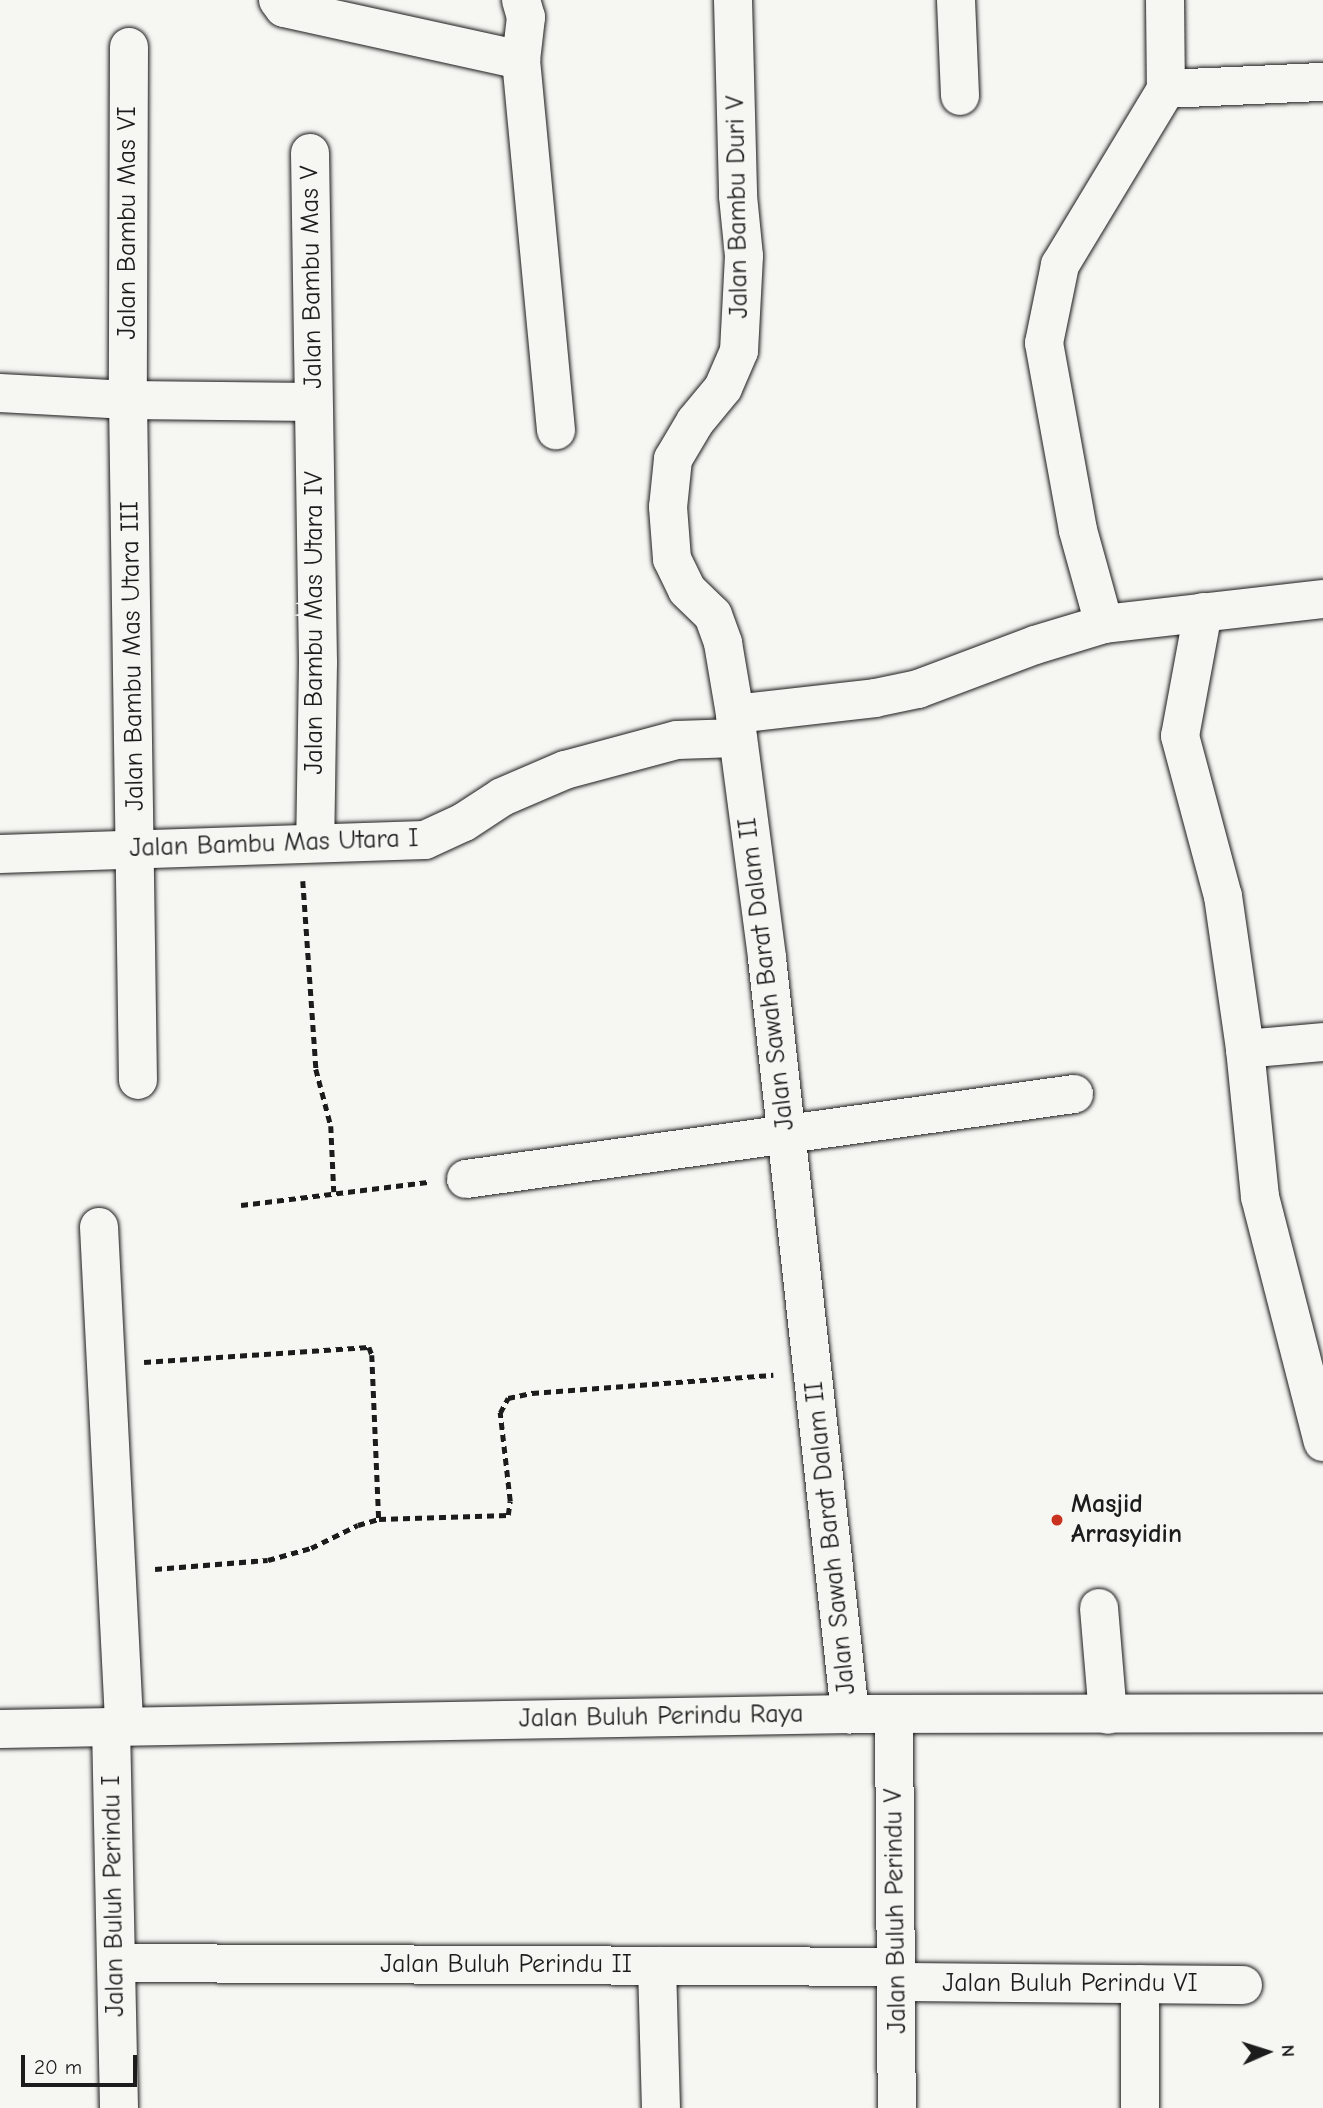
<!DOCTYPE html>
<style>
body{margin:0}
#map{position:relative;width:1323px;height:2108px;overflow:hidden;background:#f6f6f2;font-family:"Comic Neue",sans-serif}
div>[style]{position:absolute}
.path>*{height:4.5px;margin-top:-2.25px;transform-origin:0;background:repeating-linear-gradient(90deg,#1c1c1c 0 7px,transparent 0 12px)}
.roads{filter:drop-shadow(0 0 2px #1c1c1c) drop-shadow(0 0 2px #1c1c1c)}
.minor>*{height:38px;margin:-19px;padding:0 19px;transform-origin:19px;border-radius:19px;background:#f6f6f2}
.dots>*{width:19px;height:19px;translate:-50% -50%;box-sizing:border-box;border:4px solid #f6f6f2;border-radius:50%}
span{translate:-50% -50%;white-space:nowrap;text-align:center;line-height:1.15;-webkit-text-stroke:7px #f6f6f2;paint-order:stroke}
.street-label{font-size:26px;color:#1c1c1c}
.poi-label{font-size:26px;color:#1c1c1c;font-weight:700}
.left{translate:0 -50%;text-align:left}
.north{position:absolute;left:1232px;top:2017px;width:70px;height:70px;-webkit-text-stroke:5px #f6f6f2;paint-order:stroke;rotate:87deg;font-size:19px;font-weight:700;line-height:28px;text-align:center;color:#1c1c1c}
.north::after{content:'';display:block;margin:auto;width:24px;height:32px;background:#1c1c1c;clip-path:polygon(50% 0,100% 100%,50% 72%,0 100%)}
.scale{position:absolute;left:21px;top:2055px;width:116px;height:32px;box-sizing:border-box;border:4px solid #1c1c1c;border-top:0;padding-left:9px;font-size:21px;line-height:24px;white-space:nowrap;color:#1c1c1c;-webkit-text-stroke:5px #f6f6f2;paint-order:stroke}
</style>
<div id="map">
<div class="path">
<i style="left:303px;top:881px;width:188px;rotate:86deg"></i>
<i style="left:316px;top:1069px;width:59px;rotate:75.3deg"></i>
<i style="left:331px;top:1126px;width:66px;rotate:87.4deg"></i>
<i style="left:241px;top:1205px;width:188px;rotate:-7deg"></i>
<i style="left:144px;top:1362px;width:225px;rotate:-3.8deg"></i>
<i style="left:369px;top:1347px;width:9px;rotate:69deg"></i>
<i style="left:372px;top:1355px;width:164px;rotate:87.6deg"></i>
<i style="left:155px;top:1569px;width:113px;rotate:-4.6deg"></i>
<i style="left:268px;top:1560px;width:45px;rotate:-15.6deg"></i>
<i style="left:311px;top:1548px;width:52px;rotate:-26.1deg"></i>
<i style="left:358px;top:1525px;width:22px;rotate:-16deg"></i>
<i style="left:379px;top:1519px;width:129px;rotate:-1.8deg"></i>
<i style="left:508px;top:1515px;width:14px;rotate:-82deg"></i>
<i style="left:510px;top:1501px;width:89px;rotate:-96.5deg"></i>
<i style="left:500px;top:1413px;width:17px;rotate:-62deg"></i>
<i style="left:508px;top:1398px;width:25px;rotate:-12deg"></i>
<i style="left:532px;top:1393px;width:242px;rotate:-4.3deg"></i>
</div>
<div class="roads">
<div class="minor">
<i style="left:278px;top:0;width:10px;rotate:53deg"></i>
<i style="left:284px;top:8px;width:243px;rotate:12.4deg"></i>
<i style="left:521px;top:0;width:18px;rotate:74deg"></i>
<i style="left:526px;top:17px;width:43px;rotate:96.6deg"></i>
<i style="left:521px;top:60px;width:372px;rotate:84.6deg"></i>
<i style="left:733px;top:0;width:196px;rotate:88.5deg"></i>
<i style="left:738px;top:196px;width:60px;rotate:84.3deg"></i>
<i style="left:744px;top:256px;width:95px;rotate:93deg"></i>
<i style="left:739px;top:351px;width:40px;rotate:113.4deg"></i>
<i style="left:723px;top:388px;width:44px;rotate:129.5deg"></i>
<i style="left:695px;top:422px;width:43px;rotate:120.7deg"></i>
<i style="left:673px;top:459px;width:48px;rotate:95.9deg"></i>
<i style="left:668px;top:507px;width:52px;rotate:85.6deg"></i>
<i style="left:672px;top:559px;width:34px;rotate:64deg"></i>
<i style="left:687px;top:590px;width:36px;rotate:44deg"></i>
<i style="left:713px;top:615px;width:30px;rotate:70deg"></i>
<i style="left:723px;top:643px;width:72px;rotate:80.4deg"></i>
<i style="left:735px;top:714px;width:246px;rotate:82.5deg"></i>
<i style="left:767px;top:958px;width:761px;rotate:83.73deg"></i>
<i style="left:956px;top:0;width:96px;rotate:87.6deg"></i>
<i style="left:1165px;top:0;width:89px;rotate:89.4deg"></i>
<i style="left:129px;top:47px;width:353px;rotate:90.2deg"></i>
<i style="left:128px;top:400px;width:680px;rotate:89.16deg"></i>
<i style="left:1166px;top:89px;width:157px;rotate:-2.6deg"></i>
<i style="left:310px;top:153px;width:509px;rotate:89.1deg"></i>
<i style="left:318px;top:662px;width:181px;rotate:90.9deg"></i>
<i style="left:0;top:393px;width:128px;rotate:3.1deg"></i>
<i style="left:128px;top:400px;width:185px;rotate:0.6deg"></i>
<i style="left:1203px;top:612px;width:126px;rotate:100.5deg"></i>
<i style="left:1180px;top:736px;width:166px;rotate:75deg"></i>
<i style="left:1223px;top:896px;width:155px;rotate:81.8deg"></i>
<i style="left:1245px;top:1049px;width:149px;rotate:84.2deg"></i>
<i style="left:1260px;top:1197px;width:253px;rotate:75.6deg"></i>
<i style="left:1104px;top:624px;width:98px;rotate:-105.5deg"></i>
<i style="left:1078px;top:530px;width:190px;rotate:-100.3deg"></i>
<i style="left:1044px;top:343px;width:80px;rotate:-78.4deg"></i>
<i style="left:1060px;top:265px;width:205px;rotate:-58.9deg"></i>
<i style="left:735px;top:714px;width:141px;rotate:-6.5deg"></i>
<i style="left:875px;top:698px;width:44px;rotate:-11.8deg"></i>
<i style="left:918px;top:689px;width:125px;rotate:-20.6deg"></i>
<i style="left:1035px;top:645px;width:72px;rotate:-16.9deg"></i>
<i style="left:1104px;top:624px;width:220px;rotate:-6.5deg"></i>
<i style="left:0;top:854px;width:425px;rotate:-1.9deg"></i>
<i style="left:425px;top:840px;width:43px;rotate:-24.8deg"></i>
<i style="left:464px;top:822px;width:45px;rotate:-33.3deg"></i>
<i style="left:502px;top:797px;width:69px;rotate:-23.2deg"></i>
<i style="left:565px;top:770px;width:116px;rotate:-15deg"></i>
<i style="left:677px;top:740px;width:60px;rotate:-1.9deg"></i>
<i style="left:1245px;top:1049px;width:78px;rotate:-5.1deg"></i>
<i style="left:466px;top:1179px;width:614px;rotate:-7.96deg"></i>
<i style="left:99px;top:1227px;width:499px;rotate:87.1deg"></i>
<i style="left:1099px;top:1608px;width:107px;rotate:85.2deg"></i>
<i style="left:894px;top:1714px;width:394px;rotate:89.6deg"></i>
<i style="left:111px;top:1726px;width:382px;rotate:88.8deg"></i>
<i style="left:0;top:1729px;width:850px;rotate:-1.01deg"></i>
<i style="left:850px;top:1714px;width:473px;rotate:-0.1deg"></i>
<i style="left:116px;top:1963px;width:780px;rotate:0.29deg"></i>
<i style="left:657px;top:1966px;width:142px;rotate:88.4deg"></i>
<i style="left:897px;top:1982px;width:346px;rotate:0.5deg"></i>
<i style="left:1140px;top:1984px;width:124px;rotate:90deg"></i>
</div>
</div>
<div class="dots">
<i style="left:1057px;top:1520px;background:#c8321e"></i>
</div>
<div class="street-label">
<span style="left:738px;top:207px;rotate:-91deg">Jalan Bambu Duri V</span>
<span style="left:128px;top:223px;rotate:-90deg">Jalan Bambu Mas VI</span>
<span style="left:312px;top:277px;rotate:-91deg">Jalan Bambu Mas V</span>
<span style="left:315px;top:623px;rotate:-90deg">Jalan Bambu Mas Utara IV</span>
<span style="left:133px;top:656px;rotate:-91deg">Jalan Bambu Mas Utara III</span>
<span style="left:274px;top:844px;rotate:-2deg">Jalan Bambu Mas Utara I</span>
<span style="left:767px;top:974px;rotate:-97deg">Jalan Sawah Barat Dalam II</span>
<span style="left:831px;top:1538px;rotate:-96deg">Jalan Sawah Barat Dalam II</span>
<span style="left:661px;top:1717px;rotate:-1deg">Jalan Buluh Perindu Raya</span>
<span style="left:114px;top:1896px;rotate:-91deg">Jalan Buluh Perindu I</span>
<span style="left:896px;top:1911px;rotate:-91deg">Jalan Buluh Perindu V</span>
<span style="left:506px;top:1965px">Jalan Buluh Perindu II</span>
<span style="left:1070px;top:1984px">Jalan Buluh Perindu VI</span>
</div>
<div class="poi-label">
<span class="left" style="left:1071px;top:1520px">Masjid<br>Arrasyidin</span>
</div>
<div class="north">N</div>
<div class="scale">20 m</div>
</div>
